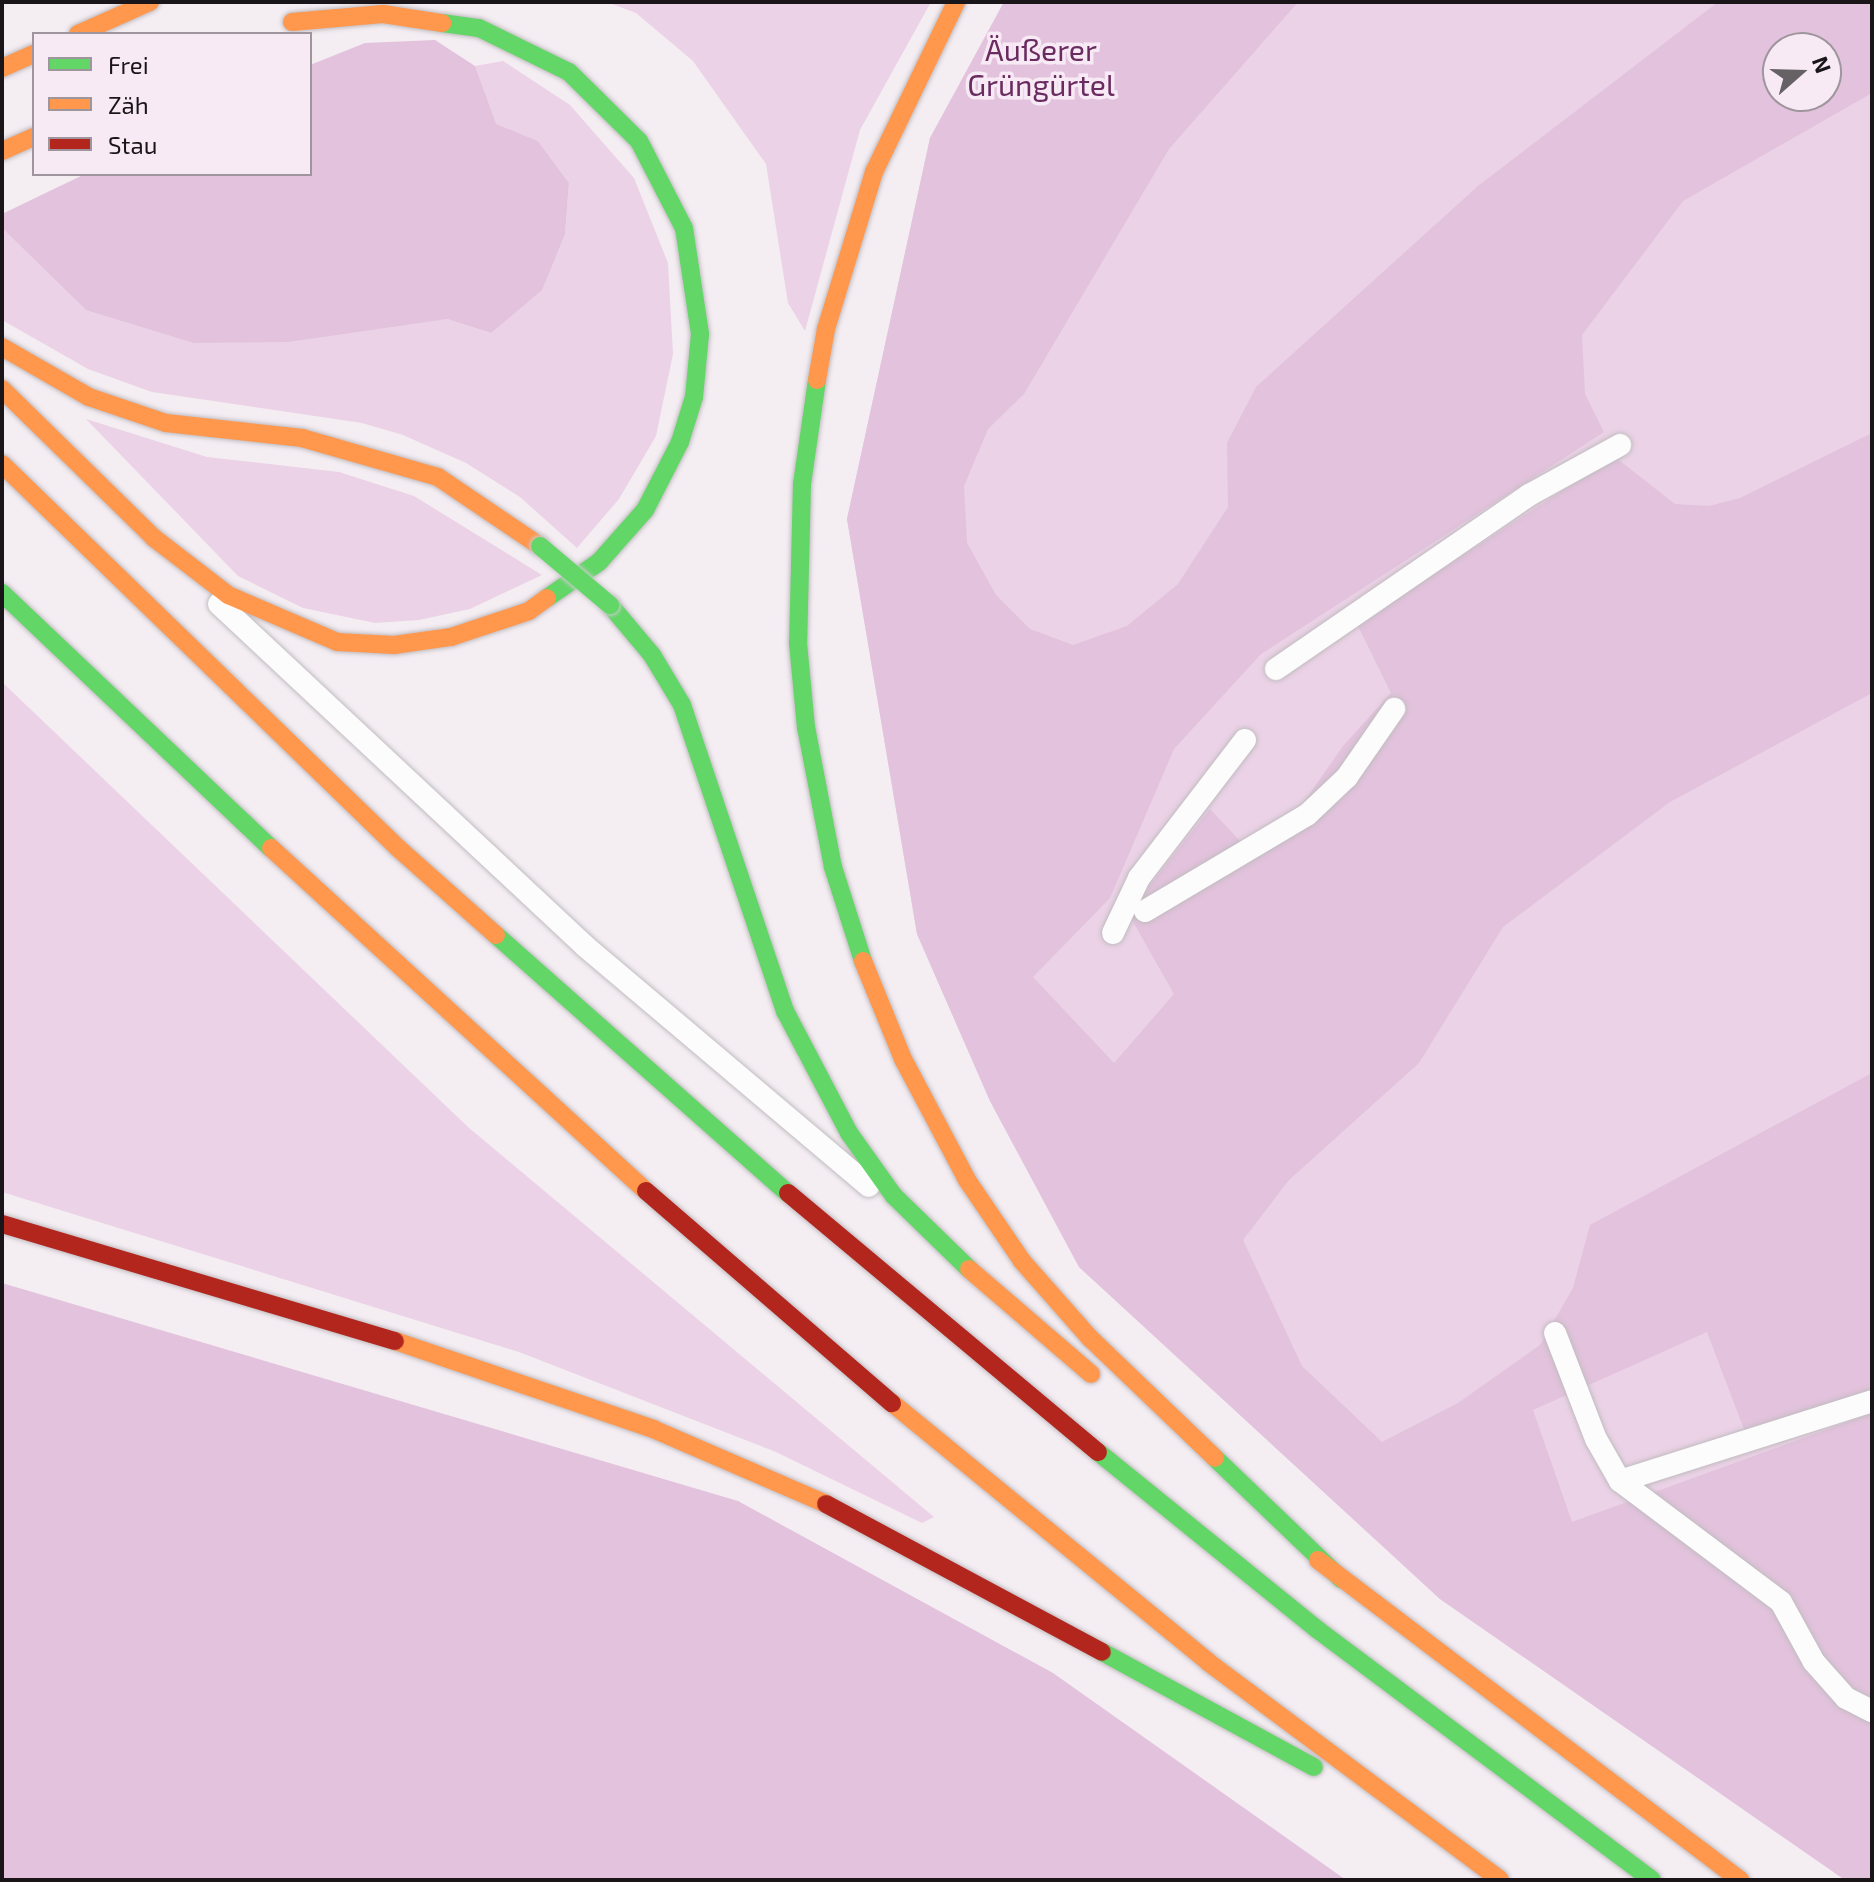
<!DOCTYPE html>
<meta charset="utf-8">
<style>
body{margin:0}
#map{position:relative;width:1874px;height:1882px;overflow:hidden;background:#f4eef3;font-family:"Exo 2",sans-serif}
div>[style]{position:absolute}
.green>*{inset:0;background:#ebd2e6}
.forest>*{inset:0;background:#e2c2dc}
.roads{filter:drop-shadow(0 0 2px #c1bcc0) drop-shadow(0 0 2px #c1bcc0)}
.lane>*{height:22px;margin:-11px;padding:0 11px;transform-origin:11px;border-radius:11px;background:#fdfcfd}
.fast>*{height:18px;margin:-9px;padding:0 9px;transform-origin:9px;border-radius:9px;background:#63d668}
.slow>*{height:18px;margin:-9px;padding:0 9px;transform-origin:9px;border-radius:9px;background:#ff974d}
.jam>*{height:18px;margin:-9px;padding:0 9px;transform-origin:9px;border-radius:9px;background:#b3261e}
.bridges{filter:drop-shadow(0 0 2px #cdcacd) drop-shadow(0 0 2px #cdcacd)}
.fast-bridge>*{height:18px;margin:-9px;padding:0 9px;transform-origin:9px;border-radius:9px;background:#63d668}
span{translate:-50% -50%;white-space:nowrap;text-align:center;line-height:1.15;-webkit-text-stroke:7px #f8eaf5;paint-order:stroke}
.park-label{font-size:30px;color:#6a2b61}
.frame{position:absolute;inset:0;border:4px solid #1a1519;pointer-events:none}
.legend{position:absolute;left:32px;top:32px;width:280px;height:144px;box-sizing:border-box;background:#f8eaf5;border:2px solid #9f959d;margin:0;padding:10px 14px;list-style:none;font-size:24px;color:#1a1519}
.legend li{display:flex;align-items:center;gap:16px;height:40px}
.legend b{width:40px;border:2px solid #9f959d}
.north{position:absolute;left:1762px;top:32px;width:80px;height:80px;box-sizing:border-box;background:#f8eaf5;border:2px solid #9f959d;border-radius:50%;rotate:70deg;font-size:22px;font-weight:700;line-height:32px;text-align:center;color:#1a1519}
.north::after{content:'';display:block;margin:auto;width:28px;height:36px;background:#666165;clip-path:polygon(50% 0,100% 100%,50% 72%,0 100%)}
</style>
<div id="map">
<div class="green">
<i style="clip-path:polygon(607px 2px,931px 2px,860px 130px,805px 331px,788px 303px,766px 164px,693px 61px,636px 13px)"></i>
<i style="clip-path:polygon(evenodd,1004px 2px,1872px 2px,1872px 1880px,1845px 1880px,1440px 1599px,1079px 1267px,990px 1101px,917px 934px,847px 519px,930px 138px,1004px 2px,1778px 48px,1826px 48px,1826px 96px,1778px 96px,1778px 48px)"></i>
<i style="clip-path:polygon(503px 61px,570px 105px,634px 178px,668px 263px,673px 354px,656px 436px,619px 499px,577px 548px,520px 497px,466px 463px,403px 435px,362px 423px,152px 392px,88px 369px,2px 320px,2px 228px,86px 310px,395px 325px,447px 319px,491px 333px,565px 234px,569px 183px,538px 141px,495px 124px,475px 66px)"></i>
<i style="clip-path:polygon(86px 419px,207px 457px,339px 472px,414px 496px,542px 575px,470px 609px,419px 620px,375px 623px,303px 608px,238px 576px)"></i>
<i style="clip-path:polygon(2px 682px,468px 1127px,934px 1517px,922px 1523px,776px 1452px,519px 1352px,2px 1192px)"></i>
</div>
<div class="forest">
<i style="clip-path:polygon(evenodd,1004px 2px,1298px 2px,1169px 149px,1024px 394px,988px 429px,964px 486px,967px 543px,996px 595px,1030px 629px,1073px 645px,1127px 626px,1178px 584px,1228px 507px,1227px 443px,1256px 387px,1478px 186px,1718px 2px,1872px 2px,1872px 93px,1683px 201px,1582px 335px,1585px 394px,1604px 432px,1261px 654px,1174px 749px,1110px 898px,1033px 977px,1114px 1063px,1174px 994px,1128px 913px,1210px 809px,1240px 841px,1283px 832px,1343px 746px,1391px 693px,1357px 624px,1528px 513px,1615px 457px,1675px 504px,1709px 506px,1740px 498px,1872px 433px,1872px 693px,1670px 802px,1503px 927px,1419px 1063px,1289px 1180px,1243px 1240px,1302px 1366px,1382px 1442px,1458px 1403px,1540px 1345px,1573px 1288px,1590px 1225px,1872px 1073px,1872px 1401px,1750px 1445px,1707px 1332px,1533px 1410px,1572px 1522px,1872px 1413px,1872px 1880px,1845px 1880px,1440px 1599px,1079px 1267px,990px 1101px,917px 934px,847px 519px,930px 138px,1004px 2px,1778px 48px,1826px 48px,1826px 96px,1778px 96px,1778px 48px)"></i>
<i style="clip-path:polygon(435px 40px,475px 66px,496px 124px,538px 141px,569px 183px,565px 234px,542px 290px,491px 333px,447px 319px,288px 342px,194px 343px,86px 310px,2px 228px,2px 214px,85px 174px,310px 174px,310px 65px,365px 43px)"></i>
<i style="clip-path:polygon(2px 1283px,738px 1501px,1053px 1673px,1346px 1880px,2px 1880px)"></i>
</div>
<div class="roads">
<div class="lane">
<i style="left:219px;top:604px;width:502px;rotate:43.06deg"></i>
<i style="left:586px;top:947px;width:370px;rotate:40.2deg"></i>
<i style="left:1276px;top:669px;width:307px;rotate:-34.5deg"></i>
<i style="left:1529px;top:495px;width:104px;rotate:-28.8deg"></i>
<i style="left:1145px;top:911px;width:188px;rotate:-30.7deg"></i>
<i style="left:1307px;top:815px;width:55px;rotate:-43.5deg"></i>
<i style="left:1347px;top:777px;width:83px;rotate:-55.3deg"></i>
<i style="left:1113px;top:933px;width:61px;rotate:-64.7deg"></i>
<i style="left:1139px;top:878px;width:174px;rotate:-52.5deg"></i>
<i style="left:1555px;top:1333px;width:114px;rotate:68.9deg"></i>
<i style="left:1596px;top:1439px;width:48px;rotate:60.3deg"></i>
<i style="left:1620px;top:1481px;width:201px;rotate:36.9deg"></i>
<i style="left:1781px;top:1602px;width:68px;rotate:61.2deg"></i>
<i style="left:1814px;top:1662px;width:48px;rotate:48.4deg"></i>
<i style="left:1846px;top:1698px;width:29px;rotate:27deg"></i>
<i style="left:1620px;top:1481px;width:264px;rotate:-17.6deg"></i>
</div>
<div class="fast">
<i style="left:442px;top:23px;width:37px;rotate:8deg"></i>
<i style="left:479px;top:28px;width:100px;rotate:26.1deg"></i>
<i style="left:569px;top:72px;width:98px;rotate:44.6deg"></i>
<i style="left:639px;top:141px;width:98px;rotate:62.7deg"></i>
<i style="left:684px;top:228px;width:107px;rotate:81.4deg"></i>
<i style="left:700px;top:334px;width:63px;rotate:95.4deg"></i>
<i style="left:694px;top:397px;width:47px;rotate:107.3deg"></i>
<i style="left:680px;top:442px;width:76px;rotate:117.2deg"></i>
<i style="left:645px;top:510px;width:69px;rotate:131.5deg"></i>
<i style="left:599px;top:562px;width:63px;rotate:145.3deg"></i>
<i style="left:817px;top:380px;width:105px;rotate:98.2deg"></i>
<i style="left:802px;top:484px;width:159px;rotate:91.4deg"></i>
<i style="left:798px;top:643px;width:84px;rotate:84.6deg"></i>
<i style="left:806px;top:727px;width:143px;rotate:79.1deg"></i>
<i style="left:833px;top:867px;width:99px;rotate:72.3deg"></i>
<i style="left:2px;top:593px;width:371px;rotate:43.5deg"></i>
<i style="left:610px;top:605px;width:65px;rotate:50deg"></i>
<i style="left:652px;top:655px;width:58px;rotate:59deg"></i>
<i style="left:682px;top:705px;width:323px;rotate:71.4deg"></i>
<i style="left:785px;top:1011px;width:138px;rotate:62.3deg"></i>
<i style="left:849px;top:1133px;width:77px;rotate:54.5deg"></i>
<i style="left:894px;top:1196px;width:105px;rotate:44.2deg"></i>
<i style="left:496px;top:935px;width:390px;rotate:41.5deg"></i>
<i style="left:1098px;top:1452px;width:283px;rotate:39deg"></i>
<i style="left:1318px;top:1630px;width:417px;rotate:36.8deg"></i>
<i style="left:1215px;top:1458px;width:175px;rotate:43.8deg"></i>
<i style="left:1102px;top:1652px;width:241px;rotate:28.5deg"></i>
</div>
<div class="slow">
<i style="left:292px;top:22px;width:91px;rotate:-5deg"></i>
<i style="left:383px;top:14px;width:60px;rotate:8.7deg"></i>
<i style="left:78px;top:34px;width:79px;rotate:-24deg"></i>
<i style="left:2px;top:68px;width:35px;rotate:-24deg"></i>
<i style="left:2px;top:151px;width:35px;rotate:-24deg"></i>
<i style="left:2px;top:347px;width:100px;rotate:29.9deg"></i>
<i style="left:89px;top:397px;width:81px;rotate:18.7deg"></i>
<i style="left:166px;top:423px;width:137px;rotate:6.3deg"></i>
<i style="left:302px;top:438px;width:141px;rotate:16deg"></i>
<i style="left:438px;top:477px;width:123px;rotate:34.1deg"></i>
<i style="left:817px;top:380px;width:52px;rotate:-80deg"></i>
<i style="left:826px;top:329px;width:164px;rotate:-73deg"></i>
<i style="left:874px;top:172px;width:189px;rotate:-64.2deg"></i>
<i style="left:2px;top:389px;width:213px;rotate:44.4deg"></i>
<i style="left:154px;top:538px;width:93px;rotate:37.6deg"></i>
<i style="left:228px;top:595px;width:119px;rotate:23.3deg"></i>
<i style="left:337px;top:642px;width:57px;rotate:3deg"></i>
<i style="left:394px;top:645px;width:58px;rotate:-8deg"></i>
<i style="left:451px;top:637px;width:82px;rotate:-18.4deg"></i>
<i style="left:529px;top:611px;width:22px;rotate:-36deg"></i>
<i style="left:2px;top:464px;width:552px;rotate:44.12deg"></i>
<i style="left:398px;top:848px;width:131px;rotate:41.6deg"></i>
<i style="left:271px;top:848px;width:508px;rotate:42.45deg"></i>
<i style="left:863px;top:961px;width:106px;rotate:67.8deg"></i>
<i style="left:903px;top:1059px;width:137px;rotate:62.1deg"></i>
<i style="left:967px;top:1180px;width:98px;rotate:55.8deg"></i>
<i style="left:1022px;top:1261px;width:103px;rotate:48.6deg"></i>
<i style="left:1090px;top:1338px;width:173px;rotate:43.8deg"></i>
<i style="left:969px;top:1269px;width:161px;rotate:40.7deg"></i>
<i style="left:395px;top:1341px;width:273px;rotate:18.8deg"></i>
<i style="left:653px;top:1429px;width:189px;rotate:23.4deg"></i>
<i style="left:892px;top:1403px;width:409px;rotate:39.3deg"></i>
<i style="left:1208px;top:1662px;width:364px;rotate:36.7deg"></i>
<i style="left:1318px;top:1560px;width:530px;rotate:37.17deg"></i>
</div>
<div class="jam">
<i style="left:646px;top:1191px;width:325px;rotate:40.8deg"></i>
<i style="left:788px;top:1193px;width:404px;rotate:39.9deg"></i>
<i style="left:2px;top:1224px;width:410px;rotate:16.6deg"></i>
<i style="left:826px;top:1504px;width:313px;rotate:28.2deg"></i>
</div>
</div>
<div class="bridges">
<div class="fast-bridge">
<i style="left:540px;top:546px;width:92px;rotate:40.1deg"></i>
</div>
</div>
<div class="park-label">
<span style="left:1041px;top:66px">Äußerer<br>Grüngürtel</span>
</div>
<div class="frame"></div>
<ul class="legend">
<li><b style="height:10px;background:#63d668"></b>Frei</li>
<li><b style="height:10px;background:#ff974d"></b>Zäh</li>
<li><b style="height:10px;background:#b3261e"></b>Stau</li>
</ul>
<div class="north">N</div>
</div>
